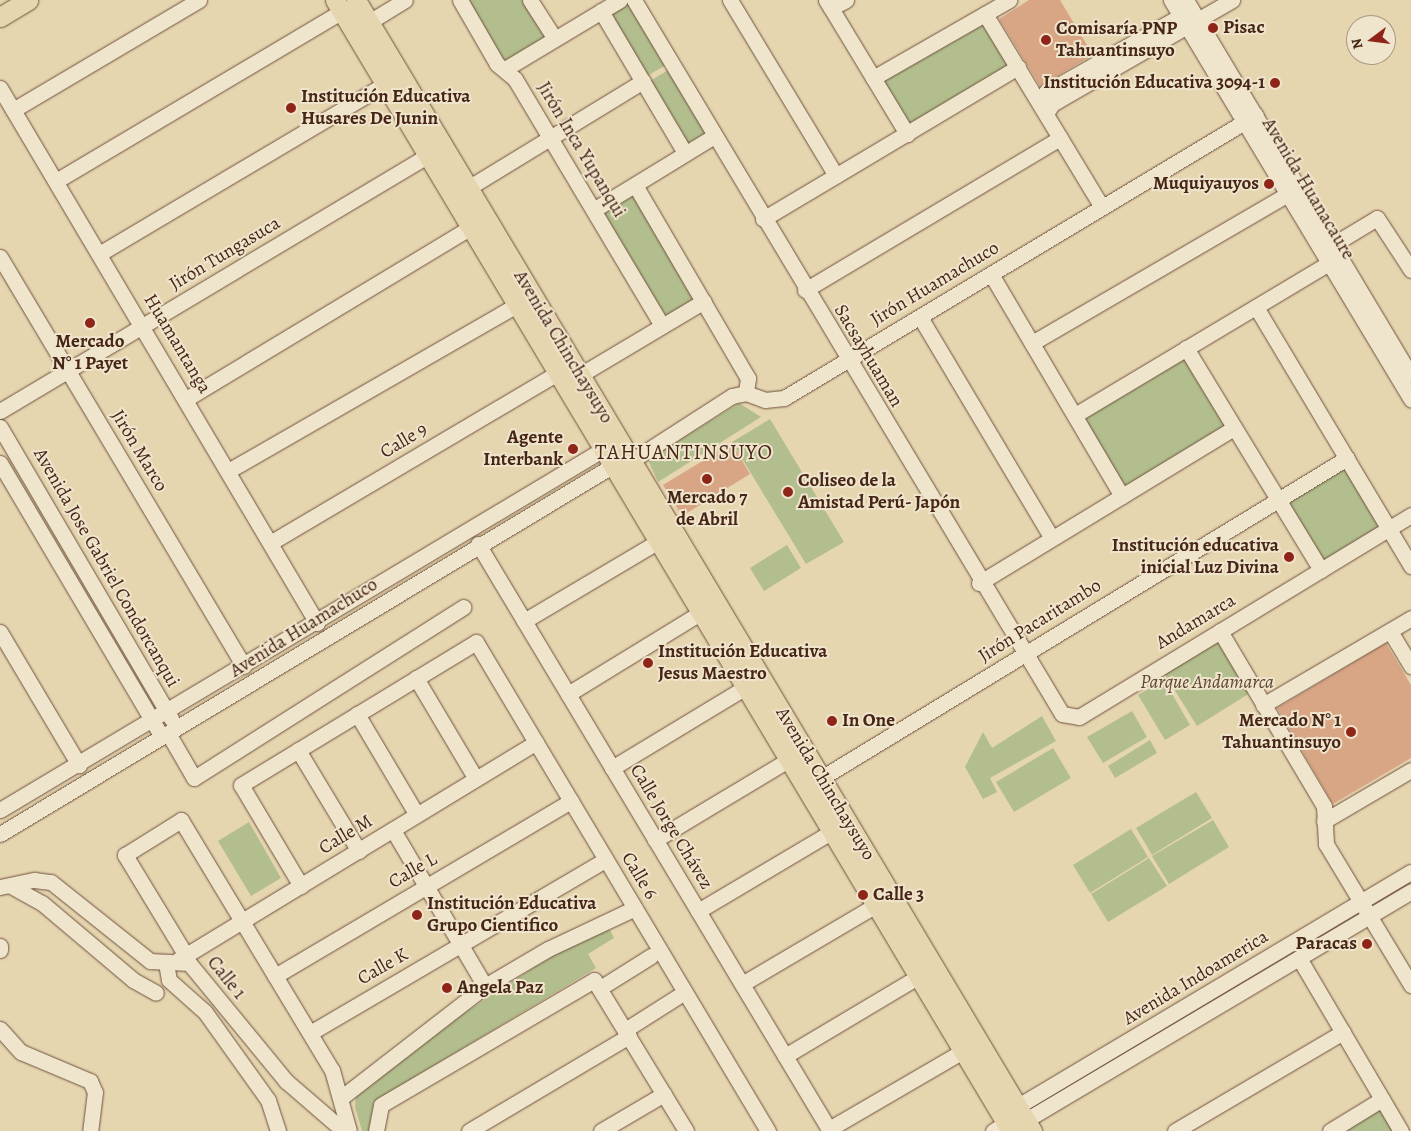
<!DOCTYPE html>
<meta charset="utf-8">
<style>
body{margin:0}
#map{position:relative;width:1411px;height:1131px;overflow:hidden;background:#e6d6b0;font-family:Alegreya,serif}
div>[style]{position:absolute}
.green>*{inset:0;background:#b2be8d}
.building>*{inset:0;background:#d8a585}
.roads{filter:drop-shadow(0 0 1px #6f513d) drop-shadow(0 0 1px #6f513d)}
.minor>*{height:15px;margin:-7.5px;padding:0 7.5px;transform-origin:7.5px;border-radius:7.5px;background:#efe4cc}
.major>*{height:19px;margin:-9.5px;padding:0 9.5px;transform-origin:9.5px;border-radius:9.5px;background:#e6d6b0}
.dots>*{width:14px;height:14px;translate:-50% -50%;box-sizing:border-box;border:2px solid #efe4cc;border-radius:50%}
span{translate:-50% -50%;white-space:nowrap;text-align:center;line-height:1.15;-webkit-text-stroke:4px #efe4cc;paint-order:stroke}
.poi-label{font-size:19px;color:#472517;font-weight:700}
.left{translate:0 -50%;text-align:left}
.right{translate:-100% -50%;text-align:right}
.street-label{font-size:19px;color:#472517}
.park-label{font-size:19px;color:#5c442f;font-style:italic}
.quarter-label{font-size:21px;color:#472517;letter-spacing:1px}
.north{position:absolute;left:1346px;top:15px;width:50px;height:50px;box-sizing:border-box;background:#efe4cc;border:1px solid #ac9884;border-radius:50%;rotate:255deg;font-size:14px;font-weight:700;line-height:20px;text-align:center;color:#472517}
.north::after{content:'';display:block;margin:auto;width:18px;height:22px;background:#8f2418;clip-path:polygon(50% 0,100% 100%,50% 72%,0 100%)}
</style>
<div id="map">
<div class="green">
<i style="clip-path:polygon(465px 0,526px 0,549px 37px,503px 65px)"></i>
<i style="clip-path:polygon(627px 0,668px 64px,645px 77px,605px 13px)"></i>
<i style="clip-path:polygon(984px 18px,1012px 66px,908px 129px,879px 79px)"></i>
<i style="clip-path:polygon(670px 69px,708px 134px,686px 148px,648px 82px)"></i>
<i style="clip-path:polygon(634px 188px,700px 300px,663px 322px,598px 210px)"></i>
<i style="clip-path:polygon(1184px 350px,1229px 427px,1124px 490px,1079px 413px)"></i>
<i style="clip-path:polygon(739px 403px,761px 417px,658px 482px,648px 460px)"></i>
<i style="clip-path:polygon(770px 419px,844px 542px,806px 564px,732px 442px)"></i>
<i style="clip-path:polygon(1345px 465px,1382px 526px,1322px 564px,1285px 502px)"></i>
<i style="clip-path:polygon(787px 545px,801px 568px,764px 591px,750px 568px)"></i>
<i style="clip-path:polygon(1217px 640px,1250px 693px,1197px 726px,1164px 673px)"></i>
<i style="clip-path:polygon(1164px 680px,1190px 725px,1165px 740px,1138px 695px)"></i>
<i style="clip-path:polygon(1132px 711px,1147px 737px,1103px 763px,1087px 737px)"></i>
<i style="clip-path:polygon(1042px 716px,1056px 741px,990px 778px,997px 792px,983px 799px,965px 767px,983px 732px,992px 748px)"></i>
<i style="clip-path:polygon(1150px 740px,1157px 753px,1115px 778px,1108px 766px)"></i>
<i style="clip-path:polygon(1053px 748px,1071px 778px,1014px 812px,996px 782px)"></i>
<i style="clip-path:polygon(1196px 792px,1212px 818px,1152px 855px,1136px 828px)"></i>
<i style="clip-path:polygon(1213px 820px,1229px 847px,1169px 884px,1152px 856px)"></i>
<i style="clip-path:polygon(249px 822px,281px 878px,251px 896px,218px 841px)"></i>
<i style="clip-path:polygon(1131px 829px,1148px 857px,1090px 893px,1073px 865px)"></i>
<i style="clip-path:polygon(1149px 858px,1167px 886px,1108px 922px,1091px 894px)"></i>
<i style="clip-path:polygon(610px 930px,614px 938px,588px 954px,596px 968px,378px 1099px,372px 1110px,371px 1131px,362px 1131px,355px 1107px,356px 1092px,403px 1053px,579px 938px)"></i>
<i style="clip-path:polygon(1382px 1105px,1398px 1131px,1338px 1131px)"></i>
</div>
<div class="building">
<i style="clip-path:polygon(1029px 0,1060px 0,1093px 55px,1040px 86px,999px 19px)"></i>
<i style="clip-path:polygon(732px 443px,750px 474px,682px 516px,663px 485px)"></i>
<i style="clip-path:polygon(1386px 643px,1411px 685px,1411px 758px,1333px 804px,1277px 708px)"></i>
</div>
<div class="roads">
<div class="minor">
<i style="left:460px;top:0;width:74px;rotate:60deg"></i>
<i style="left:497px;top:64px;width:23px;rotate:40deg"></i>
<i style="left:515px;top:79px;width:287px;rotate:59.2deg"></i>
<i style="left:530px;top:0;width:46px;rotate:57.3deg"></i>
<i style="left:634px;top:0;width:832px;rotate:59.06deg"></i>
<i style="left:1062px;top:714px;width:17px;rotate:10deg"></i>
<i style="left:1079px;top:717px;width:389px;rotate:-31.3deg"></i>
<i style="left:730px;top:0;width:205px;rotate:58.9deg"></i>
<i style="left:826px;top:0;width:157px;rotate:58.8deg"></i>
<i style="left:1171px;top:0;width:466px;rotate:59deg"></i>
<i style="left:1186px;top:0;width:438px;rotate:59.1deg"></i>
<i style="left:831px;top:8px;width:17px;rotate:-28deg"></i>
<i style="left:601px;top:11px;width:165px;rotate:59.4deg"></i>
<i style="left:985px;top:14px;width:226px;rotate:58.8deg"></i>
<i style="left:369px;top:22px;width:42px;rotate:-31.4deg"></i>
<i style="left:505px;top:69px;width:134px;rotate:-31deg"></i>
<i style="left:873px;top:78px;width:157px;rotate:-29.8deg"></i>
<i style="left:0;top:88px;width:622px;rotate:59.35deg"></i>
<i style="left:1041px;top:105px;width:14px;rotate:-69deg"></i>
<i style="left:1046px;top:92px;width:164px;rotate:-29.5deg"></i>
<i style="left:13px;top:110px;width:216px;rotate:-30.6deg"></i>
<i style="left:1046px;top:114px;width:12px;rotate:-59deg"></i>
<i style="left:1052px;top:104px;width:208px;rotate:-30deg"></i>
<i style="left:56px;top:181px;width:333px;rotate:-30.7deg"></i>
<i style="left:635px;top:185px;width:224px;rotate:59.7deg"></i>
<i style="left:748px;top:378px;width:15px;rotate:98deg"></i>
<i style="left:468px;top:188px;width:205px;rotate:-31.4deg"></i>
<i style="left:595px;top:209px;width:140px;rotate:-31.5deg"></i>
<i style="left:763px;top:219px;width:297px;rotate:-30.8deg"></i>
<i style="left:1334px;top:244px;width:50px;rotate:-31.2deg"></i>
<i style="left:1377px;top:218px;width:62px;rotate:56.8deg"></i>
<i style="left:99px;top:254px;width:333px;rotate:-30.7deg"></i>
<i style="left:0;top:257px;width:476px;rotate:59.2deg"></i>
<i style="left:991px;top:274px;width:258px;rotate:59.5deg"></i>
<i style="left:805px;top:290px;width:297px;rotate:-30.8deg"></i>
<i style="left:1256px;top:307px;width:302px;rotate:59.1deg"></i>
<i style="left:920px;top:317px;width:257px;rotate:59.2deg"></i>
<i style="left:1032px;top:343px;width:296px;rotate:-30.2deg"></i>
<i style="left:1186px;top:348px;width:260px;rotate:58.7deg"></i>
<i style="left:580px;top:375px;width:144px;rotate:-30.8deg"></i>
<i style="left:186px;top:399px;width:332px;rotate:-31.1deg"></i>
<i style="left:0;top:411px;width:509px;rotate:-30.85deg"></i>
<i style="left:1075px;top:415px;width:305px;rotate:-30.9deg"></i>
<i style="left:0;top:427px;width:338px;rotate:59.6deg"></i>
<i style="left:631px;top:461px;width:120px;rotate:-32.8deg"></i>
<i style="left:732px;top:396px;width:14px;rotate:-12deg"></i>
<i style="left:746px;top:393px;width:20px;rotate:20deg"></i>
<i style="left:765px;top:400px;width:19px;rotate:-6deg"></i>
<i style="left:784px;top:398px;width:550px;rotate:-30.95deg"></i>
<i style="left:0;top:463px;width:309px;rotate:59.4deg"></i>
<i style="left:228px;top:471px;width:333px;rotate:-29.9deg"></i>
<i style="left:270px;top:543px;width:334px;rotate:-30.6deg"></i>
<i style="left:478px;top:544px;width:684px;rotate:59.05deg"></i>
<i style="left:979px;top:583px;width:298px;rotate:-31.3deg"></i>
<i style="left:524px;top:621px;width:157px;rotate:-30.7deg"></i>
<i style="left:1220px;top:631px;width:204px;rotate:59.3deg"></i>
<i style="left:1324px;top:806px;width:38px;rotate:87deg"></i>
<i style="left:1326px;top:844px;width:165px;rotate:58.9deg"></i>
<i style="left:1390px;top:631px;width:41px;rotate:59deg"></i>
<i style="left:0;top:632px;width:155px;rotate:59.3deg"></i>
<i style="left:416px;top:678px;width:117px;rotate:59.3deg"></i>
<i style="left:568px;top:694px;width:157px;rotate:-31.5deg"></i>
<i style="left:1263px;top:705px;width:172px;rotate:-30.4deg"></i>
<i style="left:357px;top:714px;width:117px;rotate:59.3deg"></i>
<i style="left:168px;top:733px;width:52px;rotate:60deg"></i>
<i style="left:194px;top:778px;width:319px;rotate:-32.4deg"></i>
<i style="left:298px;top:750px;width:118px;rotate:58.9deg"></i>
<i style="left:612px;top:768px;width:166px;rotate:-31.2deg"></i>
<i style="left:813px;top:783px;width:625px;rotate:-31.33deg"></i>
<i style="left:0;top:810px;width:713px;rotate:-30.88deg"></i>
<i style="left:1324px;top:821px;width:101px;rotate:-30.4deg"></i>
<i style="left:393px;top:830px;width:181px;rotate:59.5deg"></i>
<i style="left:0;top:834px;width:726px;rotate:-31.02deg"></i>
<i style="left:655px;top:840px;width:157px;rotate:-31deg"></i>
<i style="left:11px;top:886px;width:35px;rotate:29deg"></i>
<i style="left:42px;top:903px;width:119px;rotate:40.2deg"></i>
<i style="left:133px;top:980px;width:26px;rotate:29deg"></i>
<i style="left:301px;top:886px;width:117px;rotate:-120.7deg"></i>
<i style="left:241px;top:785px;width:275px;rotate:-31.3deg"></i>
<i style="left:476px;top:642px;width:570px;rotate:59.16deg"></i>
<i style="left:0;top:887px;width:35px;rotate:-12deg"></i>
<i style="left:34px;top:880px;width:17px;rotate:7deg"></i>
<i style="left:51px;top:882px;width:127px;rotate:38.6deg"></i>
<i style="left:150px;top:961px;width:39px;rotate:3deg"></i>
<i style="left:189px;top:963px;width:153px;rotate:50.6deg"></i>
<i style="left:286px;top:1081px;width:77px;rotate:40.8deg"></i>
<i style="left:698px;top:911px;width:157px;rotate:-30.7deg"></i>
<i style="left:0;top:946px;width:4px;rotate:90deg"></i>
<i style="left:185px;top:954px;width:116px;rotate:-121.2deg"></i>
<i style="left:125px;top:855px;width:66px;rotate:-32deg"></i>
<i style="left:181px;top:820px;width:292px;rotate:58.9deg"></i>
<i style="left:332px;top:1070px;width:63px;rotate:74.4deg"></i>
<i style="left:1299px;top:958px;width:201px;rotate:59.5deg"></i>
<i style="left:178px;top:960px;width:419px;rotate:-31.3deg"></i>
<i style="left:166px;top:963px;width:17px;rotate:80deg"></i>
<i style="left:169px;top:980px;width:48px;rotate:41.6deg"></i>
<i style="left:205px;top:1012px;width:108px;rotate:54.4deg"></i>
<i style="left:268px;top:1100px;width:33px;rotate:72deg"></i>
<i style="left:275px;top:976px;width:344px;rotate:-30.6deg"></i>
<i style="left:742px;top:984px;width:156px;rotate:-30.5deg"></i>
<i style="left:600px;top:988px;width:60px;rotate:-32.1deg"></i>
<i style="left:0;top:1029px;width:31px;rotate:48deg"></i>
<i style="left:21px;top:1052px;width:75px;rotate:22.8deg"></i>
<i style="left:90px;top:1081px;width:12px;rotate:66deg"></i>
<i style="left:95px;top:1092px;width:39px;rotate:97deg"></i>
<i style="left:625px;top:1030px;width:62px;rotate:-32.4deg"></i>
<i style="left:310px;top:1033px;width:343px;rotate:-30.4deg"></i>
<i style="left:785px;top:1056px;width:156px;rotate:-30.8deg"></i>
<i style="left:342px;top:1097px;width:181px;rotate:-37.8deg"></i>
<i style="left:485px;top:986px;width:73px;rotate:-30.4deg"></i>
<i style="left:548px;top:949px;width:96px;rotate:-25.2deg"></i>
<i style="left:1016px;top:1122px;width:10px;rotate:-11deg"></i>
<i style="left:1026px;top:1120px;width:448px;rotate:-30.7deg"></i>
<i style="left:829px;top:1129px;width:155px;rotate:-30.2deg"></i>
<i style="left:376px;top:1131px;width:26px;rotate:-79deg"></i>
<i style="left:381px;top:1105px;width:247px;rotate:-30.4deg"></i>
<i style="left:594px;top:980px;width:177px;rotate:58.6deg"></i>
<i style="left:469px;top:1131px;width:186px;rotate:-30.7deg"></i>
<i style="left:601px;top:1131px;width:73px;rotate:-30.4deg"></i>
<i style="left:993px;top:1131px;width:15px;rotate:-32deg"></i>
<i style="left:1006px;top:1123px;width:21px;rotate:-55deg"></i>
<i style="left:1018px;top:1106px;width:457px;rotate:-30.8deg"></i>
<i style="left:1175px;top:1131px;width:195px;rotate:-30.5deg"></i>
<i style="left:1330px;top:1131px;width:61px;rotate:-31.6deg"></i>
</div>
<div class="major">
<i style="left:335px;top:0;width:1318px;rotate:59.13deg"></i>
<i style="left:356px;top:0;width:1318px;rotate:59.13deg"></i>
<i style="left:0;top:17px;width:33px;rotate:-31deg"></i>
</div>
</div>
<div class="dots">
<i style="left:1213px;top:28px;background:#8f2418"></i>
<i style="left:1046px;top:40px;background:#8f2418"></i>
<i style="left:1275px;top:83px;background:#8f2418"></i>
<i style="left:291px;top:108px;background:#8f2418"></i>
<i style="left:1269px;top:184px;background:#8f2418"></i>
<i style="left:90px;top:323px;background:#8f2418"></i>
<i style="left:573px;top:449px;background:#8f2418"></i>
<i style="left:707px;top:479px;background:#8f2418"></i>
<i style="left:788px;top:492px;background:#8f2418"></i>
<i style="left:1289px;top:557px;background:#8f2418"></i>
<i style="left:648px;top:663px;background:#8f2418"></i>
<i style="left:832px;top:721px;background:#8f2418"></i>
<i style="left:1351px;top:732px;background:#8f2418"></i>
<i style="left:863px;top:895px;background:#8f2418"></i>
<i style="left:417px;top:915px;background:#8f2418"></i>
<i style="left:1367px;top:944px;background:#8f2418"></i>
<i style="left:447px;top:988px;background:#8f2418"></i>
</div>
<div class="poi-label">
<span class="left" style="left:1223px;top:28px">Pisac</span>
<span class="left" style="left:1056px;top:40px">Comisaría PNP<br>Tahuantinsuyo</span>
<span class="right" style="left:1265px;top:83px">Institución Educativa 3094-1</span>
<span class="left" style="left:301px;top:108px">Institución Educativa<br>Husares De Junin</span>
<span class="right" style="left:1259px;top:184px">Muquiyauyos</span>
<span style="left:90px;top:353px">Mercado<br>N° 1 Payet</span>
<span class="right" style="left:563px;top:449px">Agente<br>Interbank</span>
<span class="left" style="left:798px;top:492px">Coliseo de la<br>Amistad Perú- Japón</span>
<span style="left:707px;top:509px">Mercado 7<br>de Abril</span>
<span class="right" style="left:1279px;top:557px">Institución educativa<br>inicial Luz Divina</span>
<span class="left" style="left:658px;top:663px">Institución Educativa<br>Jesus Maestro</span>
<span class="left" style="left:842px;top:721px">In One</span>
<span class="right" style="left:1341px;top:732px">Mercado N° 1<br>Tahuantinsuyo</span>
<span class="left" style="left:873px;top:895px">Calle 3</span>
<span class="left" style="left:427px;top:915px">Institución Educativa<br>Grupo Cientifico</span>
<span class="right" style="left:1357px;top:944px">Paracas</span>
<span class="left" style="left:457px;top:988px">Angela Paz</span>
</div>
<div class="street-label">
<span style="left:581px;top:150px;rotate:59deg">Jirón Inca Yupanqui</span>
<span style="left:1308px;top:189px;rotate:59deg">Avenida Huanacaure</span>
<span style="left:225px;top:254px;rotate:-31deg">Jirón Tungasuca</span>
<span style="left:935px;top:284px;rotate:-31deg">Jirón Huamachuco</span>
<span style="left:177px;top:344px;rotate:59deg">Huamantanga</span>
<span style="left:563px;top:347px;rotate:59deg">Avenida Chinchaysuyo</span>
<span style="left:868px;top:356px;rotate:59deg">Sacsayhuaman</span>
<span style="left:404px;top:441px;rotate:-31deg">Calle 9</span>
<span style="left:139px;top:451px;rotate:59deg">Jirón Marco</span>
<span style="left:106px;top:568px;rotate:60deg">Avenida Jose Gabriel Condorcanqui</span>
<span style="left:1040px;top:621px;rotate:-32deg">Jirón Pacaritambo</span>
<span style="left:1196px;top:622px;rotate:-31deg">Andamarca</span>
<span style="left:304px;top:628px;rotate:-32deg">Avenida Huamachuco</span>
<span style="left:825px;top:784px;rotate:59deg">Avenida Chinchaysuyo</span>
<span style="left:671px;top:827px;rotate:59deg">Calle Jorge Chávez</span>
<span style="left:346px;top:835px;rotate:-31deg">Calle M</span>
<span style="left:413px;top:871px;rotate:-30deg">Calle L</span>
<span style="left:639px;top:876px;rotate:59deg">Calle 6</span>
<span style="left:383px;top:967px;rotate:-30deg">Calle K</span>
<span style="left:226px;top:978px;rotate:51deg">Calle 1</span>
<span style="left:1196px;top:978px;rotate:-31deg">Avenida Indoamerica</span>
</div>
<div class="park-label">
<span style="left:1207px;top:683px">Parque Andamarca</span>
</div>
<div class="quarter-label">
<span style="left:684px;top:452px">TAHUANTINSUYO</span>
</div>
<div class="north">N</div>
</div>
